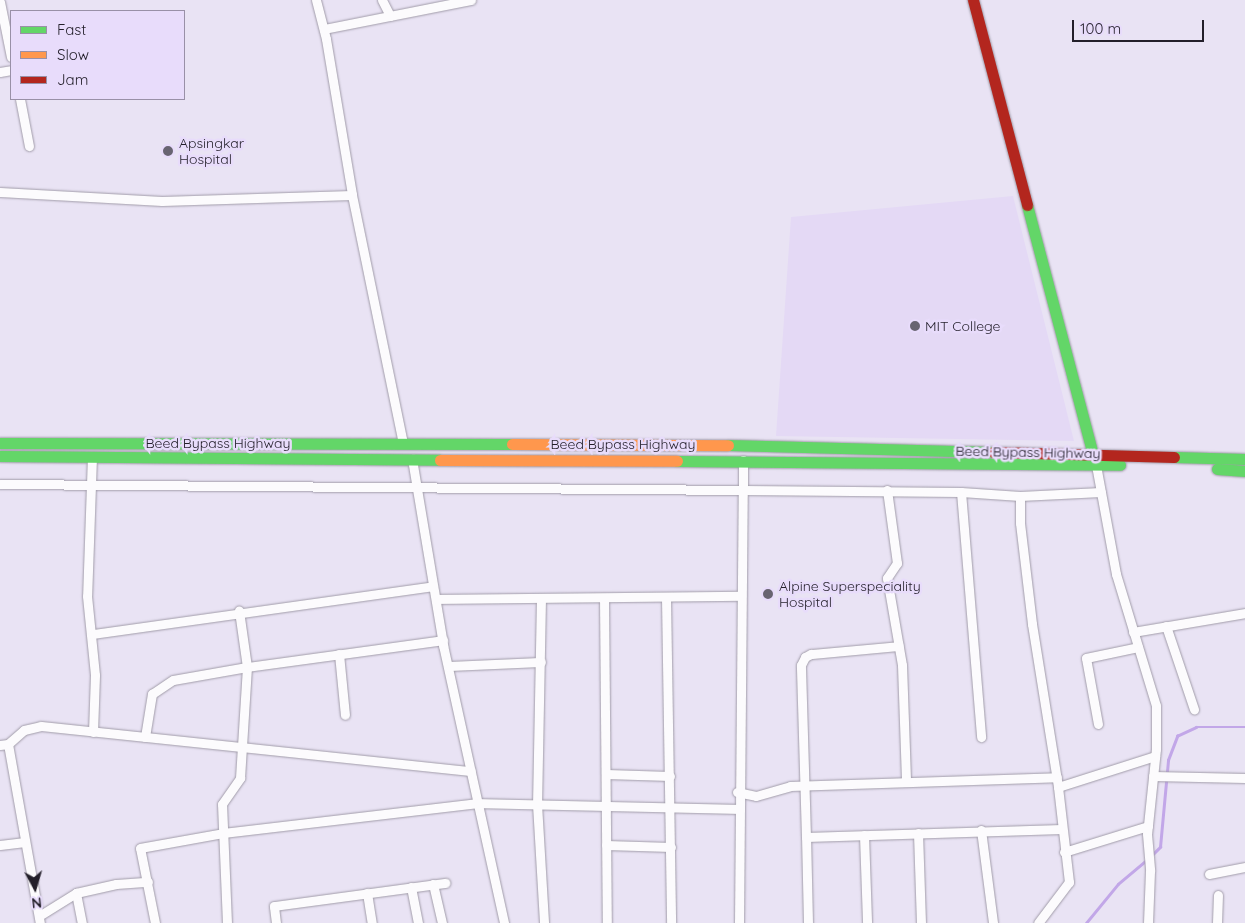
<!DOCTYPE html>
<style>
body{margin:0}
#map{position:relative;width:1245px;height:923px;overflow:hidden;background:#e9e3f4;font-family:Quicksand,sans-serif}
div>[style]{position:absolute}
.built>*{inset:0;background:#e4d9f5}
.stream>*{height:2.5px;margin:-1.25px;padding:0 1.25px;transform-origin:1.25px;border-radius:1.25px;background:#c2a7e8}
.roads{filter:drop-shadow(0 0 1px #a19ca9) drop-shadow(0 0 1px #a19ca9)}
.street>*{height:9px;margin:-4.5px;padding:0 4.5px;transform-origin:4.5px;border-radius:4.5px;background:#fcfbfd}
.fast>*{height:11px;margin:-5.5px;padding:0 5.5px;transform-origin:5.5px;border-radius:5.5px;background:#63d668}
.slow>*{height:11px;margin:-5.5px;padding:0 5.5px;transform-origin:5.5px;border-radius:5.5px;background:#ff974d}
.jam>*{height:11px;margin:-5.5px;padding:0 5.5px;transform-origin:5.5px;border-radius:5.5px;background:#b3261e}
.dots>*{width:14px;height:14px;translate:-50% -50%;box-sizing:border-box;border:2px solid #e8dcfb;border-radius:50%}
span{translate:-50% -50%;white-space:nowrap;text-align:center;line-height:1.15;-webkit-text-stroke:5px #e8dcfb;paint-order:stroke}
.poi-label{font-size:14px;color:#231f2a}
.left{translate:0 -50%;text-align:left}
.street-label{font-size:14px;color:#231f2a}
.legend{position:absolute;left:10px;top:10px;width:175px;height:90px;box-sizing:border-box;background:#e8dcfb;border:1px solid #9990a7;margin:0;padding:6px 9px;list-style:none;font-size:15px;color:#231f2a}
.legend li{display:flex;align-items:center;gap:10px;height:25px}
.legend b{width:25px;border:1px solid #9990a7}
.north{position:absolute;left:10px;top:863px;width:50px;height:50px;-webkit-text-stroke:4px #e8dcfb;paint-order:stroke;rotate:174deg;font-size:14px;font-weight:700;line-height:20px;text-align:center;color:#231f2a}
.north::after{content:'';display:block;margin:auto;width:18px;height:22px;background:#231f2a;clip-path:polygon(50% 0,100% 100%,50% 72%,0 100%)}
.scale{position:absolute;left:1072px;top:20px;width:132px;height:22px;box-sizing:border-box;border:2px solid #231f2a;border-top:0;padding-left:6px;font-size:15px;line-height:18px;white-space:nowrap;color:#231f2a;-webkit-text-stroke:4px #e8dcfb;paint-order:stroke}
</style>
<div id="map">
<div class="built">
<i style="clip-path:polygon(1013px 196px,1074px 441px,776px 436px,791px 217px)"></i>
</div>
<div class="stream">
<i style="left:1151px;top:856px;width:13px;rotate:-45deg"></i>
<i style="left:1160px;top:847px;width:87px;rotate:-84.7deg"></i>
<i style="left:1168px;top:760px;width:26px;rotate:-69deg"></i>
<i style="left:1177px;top:736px;width:21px;rotate:-25deg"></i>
<i style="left:1196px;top:727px;width:49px"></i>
<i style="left:1086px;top:923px;width:50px;rotate:-50.6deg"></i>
<i style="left:1118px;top:884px;width:38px;rotate:-40deg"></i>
</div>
<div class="roads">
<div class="street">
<i style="left:316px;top:0;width:40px;rotate:75.6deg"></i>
<i style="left:326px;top:39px;width:158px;rotate:80.5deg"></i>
<i style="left:352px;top:195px;width:253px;rotate:78.4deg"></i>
<i style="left:382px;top:0;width:18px;rotate:63deg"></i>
<i style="left:0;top:2px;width:56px;rotate:78.7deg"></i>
<i style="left:324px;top:29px;width:150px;rotate:-11.2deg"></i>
<i style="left:0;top:72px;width:11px;rotate:-10deg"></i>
<i style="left:20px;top:99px;width:48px;rotate:79.2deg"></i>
<i style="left:0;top:192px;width:162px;rotate:3.2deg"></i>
<i style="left:162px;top:201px;width:190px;rotate:-1.8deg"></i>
<i style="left:92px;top:456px;width:140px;rotate:92deg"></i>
<i style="left:87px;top:596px;width:79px;rotate:84.2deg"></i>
<i style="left:95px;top:675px;width:57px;rotate:92deg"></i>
<i style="left:412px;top:459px;width:189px;rotate:80.5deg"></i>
<i style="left:443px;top:645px;width:285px;rotate:77.6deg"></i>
<i style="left:1096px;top:465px;width:111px;rotate:79.6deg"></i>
<i style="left:1116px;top:574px;width:138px;rotate:73.1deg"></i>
<i style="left:1156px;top:706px;width:43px;rotate:90deg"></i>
<i style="left:1156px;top:749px;width:85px;rotate:96deg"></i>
<i style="left:1147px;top:834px;width:37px;rotate:85deg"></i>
<i style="left:1150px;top:871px;width:52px;rotate:92.2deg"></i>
<i style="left:0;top:484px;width:743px;rotate:0.46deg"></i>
<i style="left:743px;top:490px;width:30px;rotate:-90deg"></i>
<i style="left:887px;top:490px;width:74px;rotate:82.2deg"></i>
<i style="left:897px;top:563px;width:18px;rotate:124deg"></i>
<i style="left:887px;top:578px;width:88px;rotate:80.2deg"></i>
<i style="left:902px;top:665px;width:117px;rotate:88deg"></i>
<i style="left:961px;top:492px;width:246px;rotate:85.3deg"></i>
<i style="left:1020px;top:496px;width:27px;rotate:90deg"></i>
<i style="left:1020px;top:523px;width:102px;rotate:83.2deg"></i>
<i style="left:1032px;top:624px;width:165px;rotate:80.9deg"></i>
<i style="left:1058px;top:787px;width:96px;rotate:83.4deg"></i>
<i style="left:1069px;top:882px;width:51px;rotate:127.1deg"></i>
<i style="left:666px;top:597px;width:326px;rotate:89.1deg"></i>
<i style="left:541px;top:598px;width:206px;rotate:91.1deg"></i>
<i style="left:537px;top:804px;width:119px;rotate:86.6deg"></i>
<i style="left:604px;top:598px;width:325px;rotate:89.5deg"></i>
<i style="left:436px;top:599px;width:304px;rotate:-0.6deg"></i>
<i style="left:1166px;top:626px;width:88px;rotate:71.4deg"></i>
<i style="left:1133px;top:632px;width:114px;rotate:-9.6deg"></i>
<i style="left:93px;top:634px;width:343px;rotate:-8deg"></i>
<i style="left:339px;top:654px;width:61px;rotate:84.4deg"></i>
<i style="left:448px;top:666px;width:93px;rotate:-2.5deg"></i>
<i style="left:1098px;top:724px;width:67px;rotate:-100.3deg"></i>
<i style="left:1086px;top:658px;width:53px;rotate:-11.9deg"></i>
<i style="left:145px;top:737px;width:44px;rotate:-80.8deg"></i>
<i style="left:152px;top:694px;width:25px;rotate:-34deg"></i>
<i style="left:173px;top:680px;width:75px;rotate:-10deg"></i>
<i style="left:247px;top:667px;width:198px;rotate:-7.8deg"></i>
<i style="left:8px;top:744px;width:182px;rotate:79.9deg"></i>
<i style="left:0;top:745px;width:8px;rotate:-7deg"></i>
<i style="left:8px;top:744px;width:21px;rotate:-41deg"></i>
<i style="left:24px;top:730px;width:17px;rotate:-13deg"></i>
<i style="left:41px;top:726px;width:432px;rotate:6deg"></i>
<i style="left:606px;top:774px;width:64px;rotate:1.8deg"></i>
<i style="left:1153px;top:776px;width:92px;rotate:1.2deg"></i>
<i style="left:1058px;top:787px;width:102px;rotate:-17.7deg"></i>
<i style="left:737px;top:792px;width:19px;rotate:12deg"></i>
<i style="left:756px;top:796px;width:35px;rotate:-16deg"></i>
<i style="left:790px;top:786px;width:267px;rotate:-1.9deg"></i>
<i style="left:981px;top:830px;width:94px;rotate:82.6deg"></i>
<i style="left:918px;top:833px;width:90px;rotate:88.1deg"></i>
<i style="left:864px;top:835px;width:88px;rotate:88deg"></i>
<i style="left:806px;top:837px;width:172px;rotate:-91.7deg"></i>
<i style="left:801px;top:665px;width:9px;rotate:-63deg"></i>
<i style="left:805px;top:657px;width:7px;rotate:-27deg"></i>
<i style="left:811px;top:654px;width:88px;rotate:-5.2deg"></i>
<i style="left:0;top:845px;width:25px;rotate:-7deg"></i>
<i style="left:606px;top:845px;width:65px;rotate:1.8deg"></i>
<i style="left:1064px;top:852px;width:88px;rotate:-17.2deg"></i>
<i style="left:1209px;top:874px;width:37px;rotate:-11deg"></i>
<i style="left:433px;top:884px;width:40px;rotate:77deg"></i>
<i style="left:411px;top:887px;width:37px;rotate:79deg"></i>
<i style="left:76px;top:893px;width:31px;rotate:79deg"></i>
<i style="left:367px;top:893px;width:30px;rotate:81deg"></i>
<i style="left:39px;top:916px;width:44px;rotate:-31.9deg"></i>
<i style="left:76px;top:893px;width:41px;rotate:-12.7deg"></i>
<i style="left:116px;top:884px;width:32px;rotate:-4deg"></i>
<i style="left:155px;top:923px;width:76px;rotate:-101.3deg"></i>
<i style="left:140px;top:848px;width:84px;rotate:-10.2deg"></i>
<i style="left:223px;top:833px;width:257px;rotate:-6.7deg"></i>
<i style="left:478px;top:803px;width:259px;rotate:1.3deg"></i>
<i style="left:227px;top:923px;width:119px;rotate:-92.4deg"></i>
<i style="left:222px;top:804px;width:32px;rotate:-55deg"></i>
<i style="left:240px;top:778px;width:111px;rotate:-86.4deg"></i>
<i style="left:247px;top:667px;width:57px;rotate:-98.1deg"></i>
<i style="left:276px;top:923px;width:17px;rotate:-97deg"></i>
<i style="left:274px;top:906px;width:173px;rotate:-7.7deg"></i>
<i style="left:739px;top:923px;width:433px;rotate:-89.5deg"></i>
<i style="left:743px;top:490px;width:218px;rotate:0.5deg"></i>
<i style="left:961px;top:492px;width:59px;rotate:3.9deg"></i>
<i style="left:1020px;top:496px;width:81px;rotate:-2.8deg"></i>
<i style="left:808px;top:923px;width:86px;rotate:-91.3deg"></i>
<i style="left:806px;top:837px;width:256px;rotate:-1.8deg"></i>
<i style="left:1217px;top:923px;width:28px;rotate:-88deg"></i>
</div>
<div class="fast">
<i style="left:1027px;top:205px;width:266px;rotate:75.2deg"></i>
<i style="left:0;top:443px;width:512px;rotate:0.11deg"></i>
<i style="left:728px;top:445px;width:265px;rotate:1.5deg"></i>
<i style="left:0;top:456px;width:440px;rotate:0.5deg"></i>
<i style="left:1174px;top:457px;width:71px;rotate:1.6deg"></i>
<i style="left:677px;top:461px;width:443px;rotate:0.5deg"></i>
<i style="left:1217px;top:469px;width:28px;rotate:4deg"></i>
</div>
<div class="slow">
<i style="left:512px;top:444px;width:216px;rotate:0.3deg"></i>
<i style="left:440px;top:460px;width:237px;rotate:0.2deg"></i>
</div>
<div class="jam">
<i style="left:973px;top:0;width:212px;rotate:75.2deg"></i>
<i style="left:993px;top:452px;width:181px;rotate:1.6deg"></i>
</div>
</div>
<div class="dots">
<i style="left:168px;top:151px;background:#686471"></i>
<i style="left:915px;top:326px;background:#686471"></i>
<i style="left:768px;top:594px;background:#686471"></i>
</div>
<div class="poi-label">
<span class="left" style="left:179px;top:151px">Apsingkar<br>Hospital</span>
<span class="left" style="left:925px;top:326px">MIT College</span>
<span class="left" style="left:779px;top:594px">Alpine Superspeciality<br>Hospital</span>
</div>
<div class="street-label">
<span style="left:218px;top:443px">Beed Bypass Highway</span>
<span style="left:623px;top:444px">Beed Bypass Highway</span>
<span style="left:1028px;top:452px;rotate:1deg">Beed Bypass Highway</span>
</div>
<ul class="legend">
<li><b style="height:6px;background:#63d668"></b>Fast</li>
<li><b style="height:6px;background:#ff974d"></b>Slow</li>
<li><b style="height:6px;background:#b3261e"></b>Jam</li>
</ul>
<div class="north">N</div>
<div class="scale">100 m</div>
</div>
